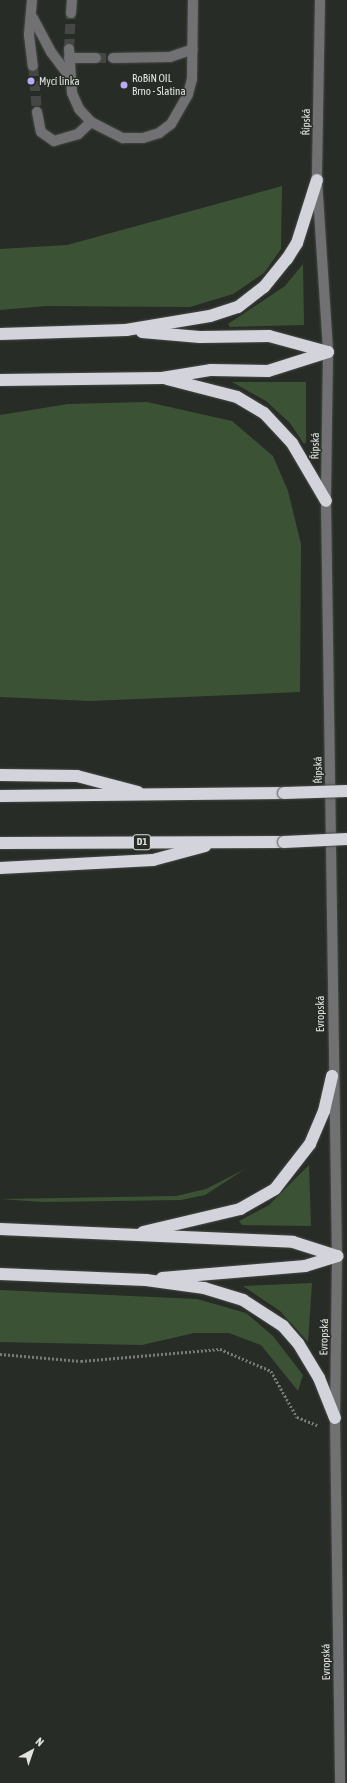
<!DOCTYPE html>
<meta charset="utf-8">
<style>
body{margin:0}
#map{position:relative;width:347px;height:1783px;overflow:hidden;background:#282c27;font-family:"Asap Condensed",sans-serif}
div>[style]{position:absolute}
.green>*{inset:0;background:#3b5334}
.minor-tunnel>*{height:10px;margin-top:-5px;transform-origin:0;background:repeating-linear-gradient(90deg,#444743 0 10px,transparent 0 15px)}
.path>*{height:2.5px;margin-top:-1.25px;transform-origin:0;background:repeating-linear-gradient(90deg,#787b77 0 2px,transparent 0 4px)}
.roads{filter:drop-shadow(0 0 1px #454944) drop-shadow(0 0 1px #454944)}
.minor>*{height:10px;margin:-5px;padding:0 5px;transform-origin:5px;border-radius:5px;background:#717174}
.highway>*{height:12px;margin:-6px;padding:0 6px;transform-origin:6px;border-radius:6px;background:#d3d3dc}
.bridges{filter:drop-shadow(0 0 1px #454944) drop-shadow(0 0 1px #454944)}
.highway-bridge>*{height:12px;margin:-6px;padding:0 6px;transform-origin:6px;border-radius:6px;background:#d3d3dc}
.dots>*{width:11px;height:11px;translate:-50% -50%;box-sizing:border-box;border:2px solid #282c27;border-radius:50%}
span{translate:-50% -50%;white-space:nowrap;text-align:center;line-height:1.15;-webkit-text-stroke:3px #282c27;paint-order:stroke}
.shield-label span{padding:1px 3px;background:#282c27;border:1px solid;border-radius:3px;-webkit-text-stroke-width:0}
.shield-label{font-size:10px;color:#e0e3df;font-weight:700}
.poi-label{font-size:11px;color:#e0e3df}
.left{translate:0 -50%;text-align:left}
.street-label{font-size:11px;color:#e0e3df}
.north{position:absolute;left:12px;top:1731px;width:40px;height:40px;-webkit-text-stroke:3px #282c27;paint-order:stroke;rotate:40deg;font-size:11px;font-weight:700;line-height:16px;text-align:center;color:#e0e3df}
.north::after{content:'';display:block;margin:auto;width:14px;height:18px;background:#e0e3df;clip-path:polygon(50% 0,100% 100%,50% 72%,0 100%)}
</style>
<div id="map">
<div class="green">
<i style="clip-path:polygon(282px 186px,281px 249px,264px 273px,233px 294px,190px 307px,46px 306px,0 310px,0 249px,67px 245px)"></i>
<i style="clip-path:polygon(303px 264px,304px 325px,230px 327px,228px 324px,285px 286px)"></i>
<i style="clip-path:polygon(232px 382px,306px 382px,306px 442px,304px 444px,290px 423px,266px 401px)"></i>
<i style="clip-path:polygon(147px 402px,232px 421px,273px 456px,288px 491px,301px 544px,300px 692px,90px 701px,0 697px,0 415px,68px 404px)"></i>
<i style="clip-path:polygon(309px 1165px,311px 1226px,242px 1225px,239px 1221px,269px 1205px)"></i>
<i style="clip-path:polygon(245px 1169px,205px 1195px,181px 1200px,43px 1202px,0 1199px,176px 1196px,206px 1189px)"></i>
<i style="clip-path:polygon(312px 1283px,308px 1342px,280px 1311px,243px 1286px)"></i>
<i style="clip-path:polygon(0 1290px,197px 1299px,246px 1313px,273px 1336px,303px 1375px,298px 1391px,261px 1345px,229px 1333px,194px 1333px,142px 1345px,0 1342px)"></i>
</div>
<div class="minor-tunnel">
<i style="left:69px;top:49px;width:36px;rotate:-87deg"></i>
<i style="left:96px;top:58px;width:17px"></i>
<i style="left:33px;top:66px;width:46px;rotate:85deg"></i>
</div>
<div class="path">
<i style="left:0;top:1354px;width:81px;rotate:4.9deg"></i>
<i style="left:81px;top:1361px;width:140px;rotate:-4.9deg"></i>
<i style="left:220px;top:1349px;width:56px;rotate:23.3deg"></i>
<i style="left:271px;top:1371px;width:53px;rotate:60.5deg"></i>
<i style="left:297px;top:1417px;width:22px;rotate:22deg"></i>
</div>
<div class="roads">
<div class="minor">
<i style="left:32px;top:0;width:35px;rotate:95deg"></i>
<i style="left:29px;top:35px;width:31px;rotate:83deg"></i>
<i style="left:320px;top:0;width:180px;rotate:91deg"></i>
<i style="left:317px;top:180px;width:172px;rotate:86.3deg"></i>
<i style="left:328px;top:352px;width:149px;rotate:90.8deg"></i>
<i style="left:326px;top:501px;width:755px;rotate:89.17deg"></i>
<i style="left:337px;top:1256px;width:162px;rotate:90.7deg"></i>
<i style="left:335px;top:1418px;width:365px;rotate:89.2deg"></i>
<i style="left:71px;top:13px;width:13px;rotate:-86deg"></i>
<i style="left:33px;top:18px;width:38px;rotate:62deg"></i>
<i style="left:51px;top:52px;width:30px;rotate:53deg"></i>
<i style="left:69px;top:49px;width:44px;rotate:86.1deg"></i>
<i style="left:72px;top:93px;width:17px;rotate:66deg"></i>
<i style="left:79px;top:109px;width:18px;rotate:47deg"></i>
<i style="left:91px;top:122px;width:36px;rotate:27deg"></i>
<i style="left:123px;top:138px;width:20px"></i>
<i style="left:143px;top:138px;width:17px;rotate:-17deg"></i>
<i style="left:159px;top:133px;width:15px;rotate:-37deg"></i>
<i style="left:171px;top:124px;width:34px;rotate:-60deg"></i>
<i style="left:188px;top:94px;width:16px;rotate:-75deg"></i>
<i style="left:192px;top:79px;width:79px;rotate:-89.3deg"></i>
<i style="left:69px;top:58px;width:27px"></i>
<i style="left:113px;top:58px;width:57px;rotate:-1deg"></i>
<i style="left:170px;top:57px;width:24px;rotate:-19deg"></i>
<i style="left:37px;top:112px;width:20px;rotate:79deg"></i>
<i style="left:41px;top:132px;width:16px;rotate:35deg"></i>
<i style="left:54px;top:141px;width:25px;rotate:-16deg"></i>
<i style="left:78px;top:134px;width:18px;rotate:-43deg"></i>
</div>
<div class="highway">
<i style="left:142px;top:332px;width:58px;rotate:4.9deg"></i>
<i style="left:200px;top:337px;width:69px;rotate:-0.8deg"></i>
<i style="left:269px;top:336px;width:61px;rotate:15.2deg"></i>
<i style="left:0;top:334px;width:126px;rotate:-1.8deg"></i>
<i style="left:126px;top:330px;width:85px;rotate:-9.5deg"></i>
<i style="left:210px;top:316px;width:29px;rotate:-18deg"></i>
<i style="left:238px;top:307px;width:33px;rotate:-38deg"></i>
<i style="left:264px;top:287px;width:36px;rotate:-51deg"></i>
<i style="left:287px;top:259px;width:19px;rotate:-58deg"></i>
<i style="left:297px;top:243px;width:66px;rotate:-72.4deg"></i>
<i style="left:167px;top:379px;width:72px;rotate:14.4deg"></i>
<i style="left:237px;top:397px;width:31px;rotate:31deg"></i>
<i style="left:264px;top:413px;width:41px;rotate:47deg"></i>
<i style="left:292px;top:443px;width:67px;rotate:59.6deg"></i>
<i style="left:0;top:380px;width:162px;rotate:-0.7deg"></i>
<i style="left:162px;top:378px;width:50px;rotate:-9.3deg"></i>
<i style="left:211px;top:370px;width:57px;rotate:1deg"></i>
<i style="left:268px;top:371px;width:63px;rotate:-17.6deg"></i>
<i style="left:0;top:775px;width:77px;rotate:0.7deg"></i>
<i style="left:77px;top:776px;width:63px;rotate:14.7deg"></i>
<i style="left:0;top:796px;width:284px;rotate:-0.6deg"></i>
<i style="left:0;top:843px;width:284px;rotate:-0.2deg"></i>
<i style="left:0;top:868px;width:153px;rotate:-3deg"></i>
<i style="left:153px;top:860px;width:54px;rotate:-15.1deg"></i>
<i style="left:0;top:1229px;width:293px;rotate:2.5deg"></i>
<i style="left:293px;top:1242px;width:46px;rotate:17.7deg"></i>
<i style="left:143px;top:1232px;width:100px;rotate:-13.3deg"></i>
<i style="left:240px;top:1209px;width:40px;rotate:-29.7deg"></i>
<i style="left:275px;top:1189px;width:57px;rotate:-52.1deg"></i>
<i style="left:310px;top:1144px;width:36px;rotate:-67deg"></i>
<i style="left:324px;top:1111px;width:36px;rotate:-77deg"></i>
<i style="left:0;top:1274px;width:146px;rotate:2.4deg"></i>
<i style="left:146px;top:1280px;width:59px;rotate:7.9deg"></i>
<i style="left:204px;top:1288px;width:41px;rotate:17.1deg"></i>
<i style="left:243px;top:1300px;width:48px;rotate:33deg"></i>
<i style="left:283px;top:1326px;width:23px;rotate:49deg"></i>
<i style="left:298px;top:1343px;width:41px;rotate:59deg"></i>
<i style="left:319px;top:1378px;width:43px;rotate:68.2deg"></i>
<i style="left:162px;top:1278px;width:144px;rotate:-4.8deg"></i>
<i style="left:305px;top:1266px;width:34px;rotate:-17deg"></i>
</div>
</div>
<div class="bridges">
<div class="highway-bridge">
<i style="left:284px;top:793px;width:63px;rotate:-1.8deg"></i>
<i style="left:284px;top:842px;width:63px;rotate:-2.7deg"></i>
</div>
</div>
<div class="dots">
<i style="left:31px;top:81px;background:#b7abf8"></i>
<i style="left:124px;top:85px;background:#b7abf8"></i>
</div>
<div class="shield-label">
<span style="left:142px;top:842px">D1</span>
</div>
<div class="poi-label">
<span class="left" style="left:132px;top:85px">RoBiN OIL<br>Brno - Slatina</span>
<span class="left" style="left:39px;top:81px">Mycí linka</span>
</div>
<div class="street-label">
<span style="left:306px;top:122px;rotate:-89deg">Řípská</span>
<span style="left:315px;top:446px;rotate:-89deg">Řípská</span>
<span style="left:318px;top:770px;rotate:-91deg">Řípská</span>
<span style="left:320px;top:1014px;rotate:-90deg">Evropská</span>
<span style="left:324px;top:1337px;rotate:-89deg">Evropská</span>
<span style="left:326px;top:1662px;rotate:-91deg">Evropská</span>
</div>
<div class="north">N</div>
</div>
